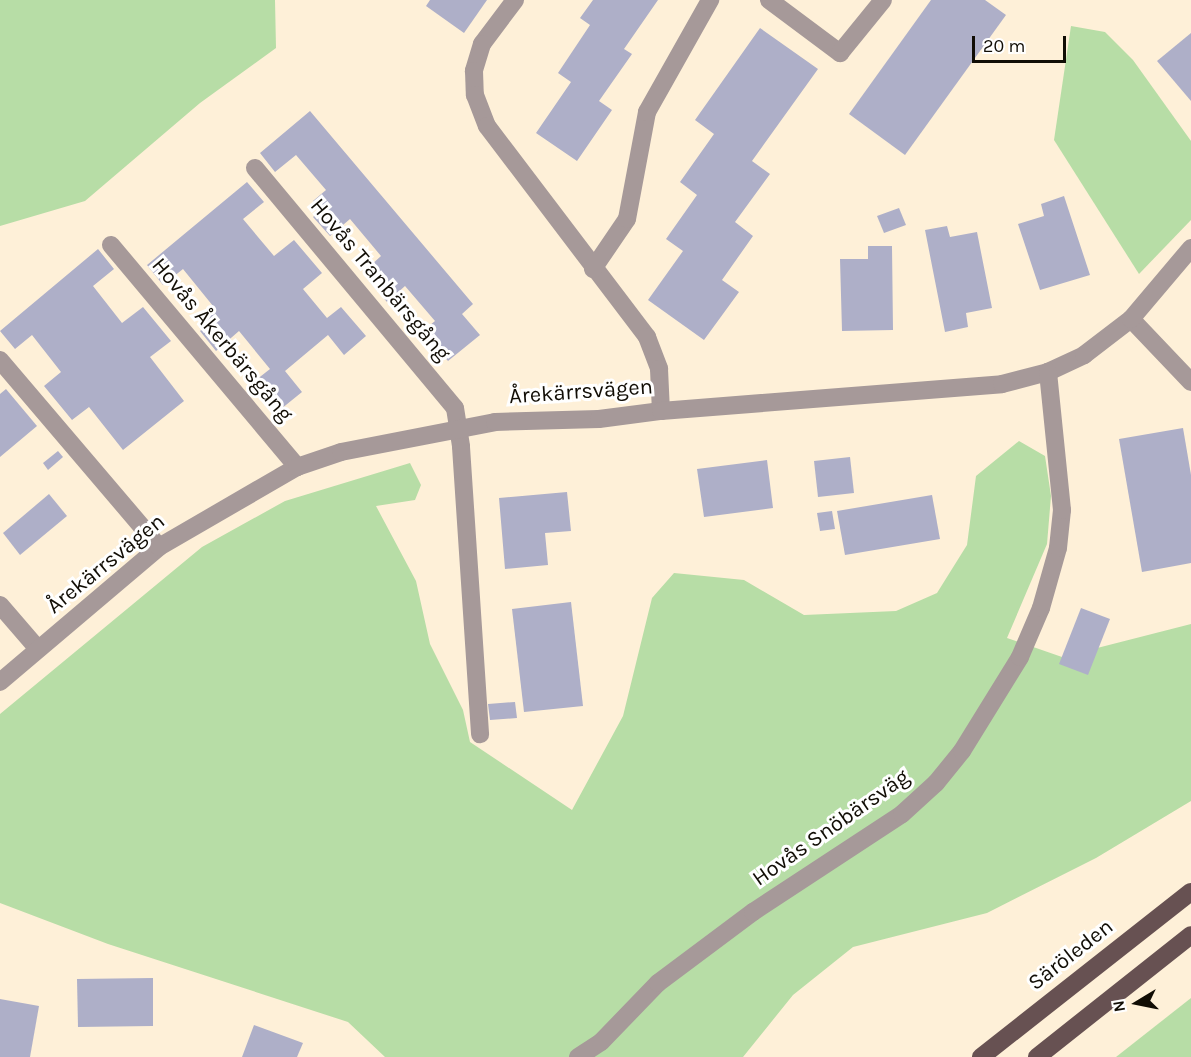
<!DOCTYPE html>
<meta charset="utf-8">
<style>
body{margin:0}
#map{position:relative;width:1191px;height:1057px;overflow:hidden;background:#fef0d8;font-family:Karla,sans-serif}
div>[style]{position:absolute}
.green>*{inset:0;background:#b7dda6}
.building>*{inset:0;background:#aeafc8}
.minor>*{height:18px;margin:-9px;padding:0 9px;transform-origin:9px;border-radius:9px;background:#a69999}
.major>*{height:18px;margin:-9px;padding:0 9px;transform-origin:9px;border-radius:9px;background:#675152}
span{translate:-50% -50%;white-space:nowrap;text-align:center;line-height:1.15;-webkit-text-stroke:6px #fff;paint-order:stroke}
.street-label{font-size:22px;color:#110d05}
.north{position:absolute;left:1107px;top:973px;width:60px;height:60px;-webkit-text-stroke:4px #fff;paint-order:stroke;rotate:260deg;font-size:16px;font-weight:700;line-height:24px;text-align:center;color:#110d05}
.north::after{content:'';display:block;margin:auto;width:21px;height:27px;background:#110d05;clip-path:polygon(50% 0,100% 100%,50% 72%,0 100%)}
.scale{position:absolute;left:972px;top:36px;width:94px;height:27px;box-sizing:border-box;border:3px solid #110d05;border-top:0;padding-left:8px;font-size:18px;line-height:21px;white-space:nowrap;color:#110d05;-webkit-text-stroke:4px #fff;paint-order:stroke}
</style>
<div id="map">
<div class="green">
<i style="clip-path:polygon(0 0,275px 0,276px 48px,200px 103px,85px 201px,0 226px)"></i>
<i style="clip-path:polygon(1071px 26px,1105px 32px,1133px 60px,1191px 141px,1191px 220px,1139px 274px,1054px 140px)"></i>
<i style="clip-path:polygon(1019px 441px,1045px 456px,1051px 496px,1047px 544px,1007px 638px,1062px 657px,1191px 624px,1191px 801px,1096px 858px,987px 913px,853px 947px,793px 995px,743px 1057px,385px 1057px,348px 1022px,108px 944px,0 903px,0 714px,202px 547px,285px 501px,410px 463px,421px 485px,415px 500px,376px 506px,416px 581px,430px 644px,463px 710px,470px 742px,572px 810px,623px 716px,652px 598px,674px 573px,744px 580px,804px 615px,896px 611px,937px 593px,967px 545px,976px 476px)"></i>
<i style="clip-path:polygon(1191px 998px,1191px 1057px,1116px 1057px)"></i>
</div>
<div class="building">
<i style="clip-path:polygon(430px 0,487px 0,464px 33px,426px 6px)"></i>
<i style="clip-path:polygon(593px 0,658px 0,624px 49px,632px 54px,599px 101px,612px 110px,577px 161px,536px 133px,571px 82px,558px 73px,590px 25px,580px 18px)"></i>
<i style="clip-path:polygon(931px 0,985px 0,1006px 15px,905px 155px,849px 114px)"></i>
<i style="clip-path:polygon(760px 28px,818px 69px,752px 161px,770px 174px,735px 222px,753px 236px,722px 280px,739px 292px,704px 340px,648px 300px,683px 251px,666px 239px,697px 195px,680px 182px,714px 134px,695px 120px)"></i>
<i style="clip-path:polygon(1191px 33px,1191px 101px,1157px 61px)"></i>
<i style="clip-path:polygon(310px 111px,473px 304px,462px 314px,480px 335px,448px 361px,423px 331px,435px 321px,405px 286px,387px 302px,368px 280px,375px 274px,369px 267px,381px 256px,350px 219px,330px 236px,313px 217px,320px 210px,313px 201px,326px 190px,296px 155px,275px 172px,260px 153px)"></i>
<i style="clip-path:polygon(247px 182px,264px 202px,243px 219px,274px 256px,294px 240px,322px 273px,303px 289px,327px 318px,341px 307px,366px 336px,344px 355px,328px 335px,285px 371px,302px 392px,281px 409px,256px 380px,270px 369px,239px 331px,216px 351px,200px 331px,208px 324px,201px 316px,213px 306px,183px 269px,163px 285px,147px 265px)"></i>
<i style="clip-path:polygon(1064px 196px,1090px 275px,1040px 290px,1018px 224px,1044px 216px,1041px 204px)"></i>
<i style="clip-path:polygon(899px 208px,906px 225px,884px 233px,877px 216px)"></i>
<i style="clip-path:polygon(947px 226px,950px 237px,977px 232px,992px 308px,966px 313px,968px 327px,945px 332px,925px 230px)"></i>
<i style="clip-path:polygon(868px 246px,892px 246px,893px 330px,842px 331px,840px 259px,868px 259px)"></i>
<i style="clip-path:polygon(98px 249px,114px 269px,93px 286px,122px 323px,143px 307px,171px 341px,150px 357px,184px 401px,123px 450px,89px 407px,72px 420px,44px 386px,61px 372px,32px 335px,15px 349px,0 331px)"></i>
<i style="clip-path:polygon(6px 389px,37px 426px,0 457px,0 394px)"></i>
<i style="clip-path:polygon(1183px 428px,1191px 475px,1191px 563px,1142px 572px,1119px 439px)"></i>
<i style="clip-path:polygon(58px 451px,63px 457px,48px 470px,43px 463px)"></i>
<i style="clip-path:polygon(850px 457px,854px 493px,818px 497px,814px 461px)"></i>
<i style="clip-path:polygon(767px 460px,773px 508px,704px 517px,697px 469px)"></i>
<i style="clip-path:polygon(567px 492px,571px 531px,545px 533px,548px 565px,505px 569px,499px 498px)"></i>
<i style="clip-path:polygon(49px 494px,67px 516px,20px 555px,3px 533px)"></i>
<i style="clip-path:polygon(932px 495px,940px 539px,845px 555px,837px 511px)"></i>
<i style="clip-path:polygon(832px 511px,835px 529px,820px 531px,817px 513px)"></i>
<i style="clip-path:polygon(571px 602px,583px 706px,524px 712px,512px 609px)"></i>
<i style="clip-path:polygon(1081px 608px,1110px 619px,1088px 675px,1059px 664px)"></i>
<i style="clip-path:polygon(515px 702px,517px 718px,490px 720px,488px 704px)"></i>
<i style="clip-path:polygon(153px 978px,153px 1026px,78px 1027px,77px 979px)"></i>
<i style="clip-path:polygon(0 999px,39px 1006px,30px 1057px,0 1057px)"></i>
<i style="clip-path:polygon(254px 1025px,303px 1043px,297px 1057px,242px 1057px)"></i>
</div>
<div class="minor">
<i style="left:515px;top:0;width:55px;rotate:126.9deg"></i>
<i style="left:482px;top:44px;width:28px;rotate:107deg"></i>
<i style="left:474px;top:71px;width:24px;rotate:88deg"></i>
<i style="left:475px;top:95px;width:33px;rotate:69deg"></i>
<i style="left:487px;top:126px;width:265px;rotate:52.8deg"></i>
<i style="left:647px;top:337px;width:34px;rotate:69deg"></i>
<i style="left:659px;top:369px;width:42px;rotate:87.3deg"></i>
<i style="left:769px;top:0;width:89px;rotate:36.7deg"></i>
<i style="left:840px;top:53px;width:68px;rotate:-50.9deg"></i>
<i style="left:255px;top:168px;width:312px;rotate:50.2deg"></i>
<i style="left:455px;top:408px;width:39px;rotate:81deg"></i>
<i style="left:461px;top:447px;width:288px;rotate:86.2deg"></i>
<i style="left:111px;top:245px;width:290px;rotate:50deg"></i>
<i style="left:593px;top:269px;width:60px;rotate:-55.8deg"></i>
<i style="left:627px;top:219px;width:109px;rotate:-79.4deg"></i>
<i style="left:647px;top:112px;width:129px;rotate:-60.6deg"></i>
<i style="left:1131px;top:319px;width:87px;rotate:46.4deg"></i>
<i style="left:0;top:360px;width:245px;rotate:49.6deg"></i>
<i style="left:0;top:605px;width:58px;rotate:49.2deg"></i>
<i style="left:0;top:682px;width:209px;rotate:-40.3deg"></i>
<i style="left:159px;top:547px;width:160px;rotate:-30.1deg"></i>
<i style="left:297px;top:467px;width:46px;rotate:-18.8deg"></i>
<i style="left:341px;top:452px;width:157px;rotate:-11deg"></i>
<i style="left:495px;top:422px;width:104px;rotate:-1.7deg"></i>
<i style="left:599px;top:419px;width:63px;rotate:-7.4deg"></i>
<i style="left:661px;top:411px;width:342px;rotate:-4.5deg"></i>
<i style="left:1002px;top:384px;width:48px;rotate:-14.6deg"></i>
<i style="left:1048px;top:372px;width:40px;rotate:-25deg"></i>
<i style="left:1084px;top:355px;width:59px;rotate:-37.5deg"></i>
<i style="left:1131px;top:319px;width:93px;rotate:-49.8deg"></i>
<i style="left:578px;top:1057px;width:27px;rotate:-33deg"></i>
<i style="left:601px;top:1042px;width:82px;rotate:-46deg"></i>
<i style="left:658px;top:983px;width:119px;rotate:-36.8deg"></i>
<i style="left:753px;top:912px;width:178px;rotate:-33.3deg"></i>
<i style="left:902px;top:814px;width:46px;rotate:-42.4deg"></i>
<i style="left:936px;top:783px;width:41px;rotate:-50.9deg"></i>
<i style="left:962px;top:751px;width:110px;rotate:-58.3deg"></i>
<i style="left:1020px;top:657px;width:53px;rotate:-66.8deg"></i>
<i style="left:1041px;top:608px;width:62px;rotate:-74.2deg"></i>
<i style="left:1058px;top:548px;width:38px;rotate:-84deg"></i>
<i style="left:1062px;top:510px;width:139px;rotate:-95.8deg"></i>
</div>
<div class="major">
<i style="left:981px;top:1057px;width:267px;rotate:-38.2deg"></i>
<i style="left:1037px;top:1057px;width:196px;rotate:-38.4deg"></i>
</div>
<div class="street-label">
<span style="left:380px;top:280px;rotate:50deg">Hovås Tranbärsgång</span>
<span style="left:222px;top:340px;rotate:50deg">Hovås Åkerbärsgång</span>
<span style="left:581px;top:392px;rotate:-4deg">Årekärrsvägen</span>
<span style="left:106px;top:564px;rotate:-39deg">Årekärrsvägen</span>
<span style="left:831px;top:828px;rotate:-35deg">Hovås Snöbärsväg</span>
<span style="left:1071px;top:955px;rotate:-38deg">Säröleden</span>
</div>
<div class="north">N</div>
<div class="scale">20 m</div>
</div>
